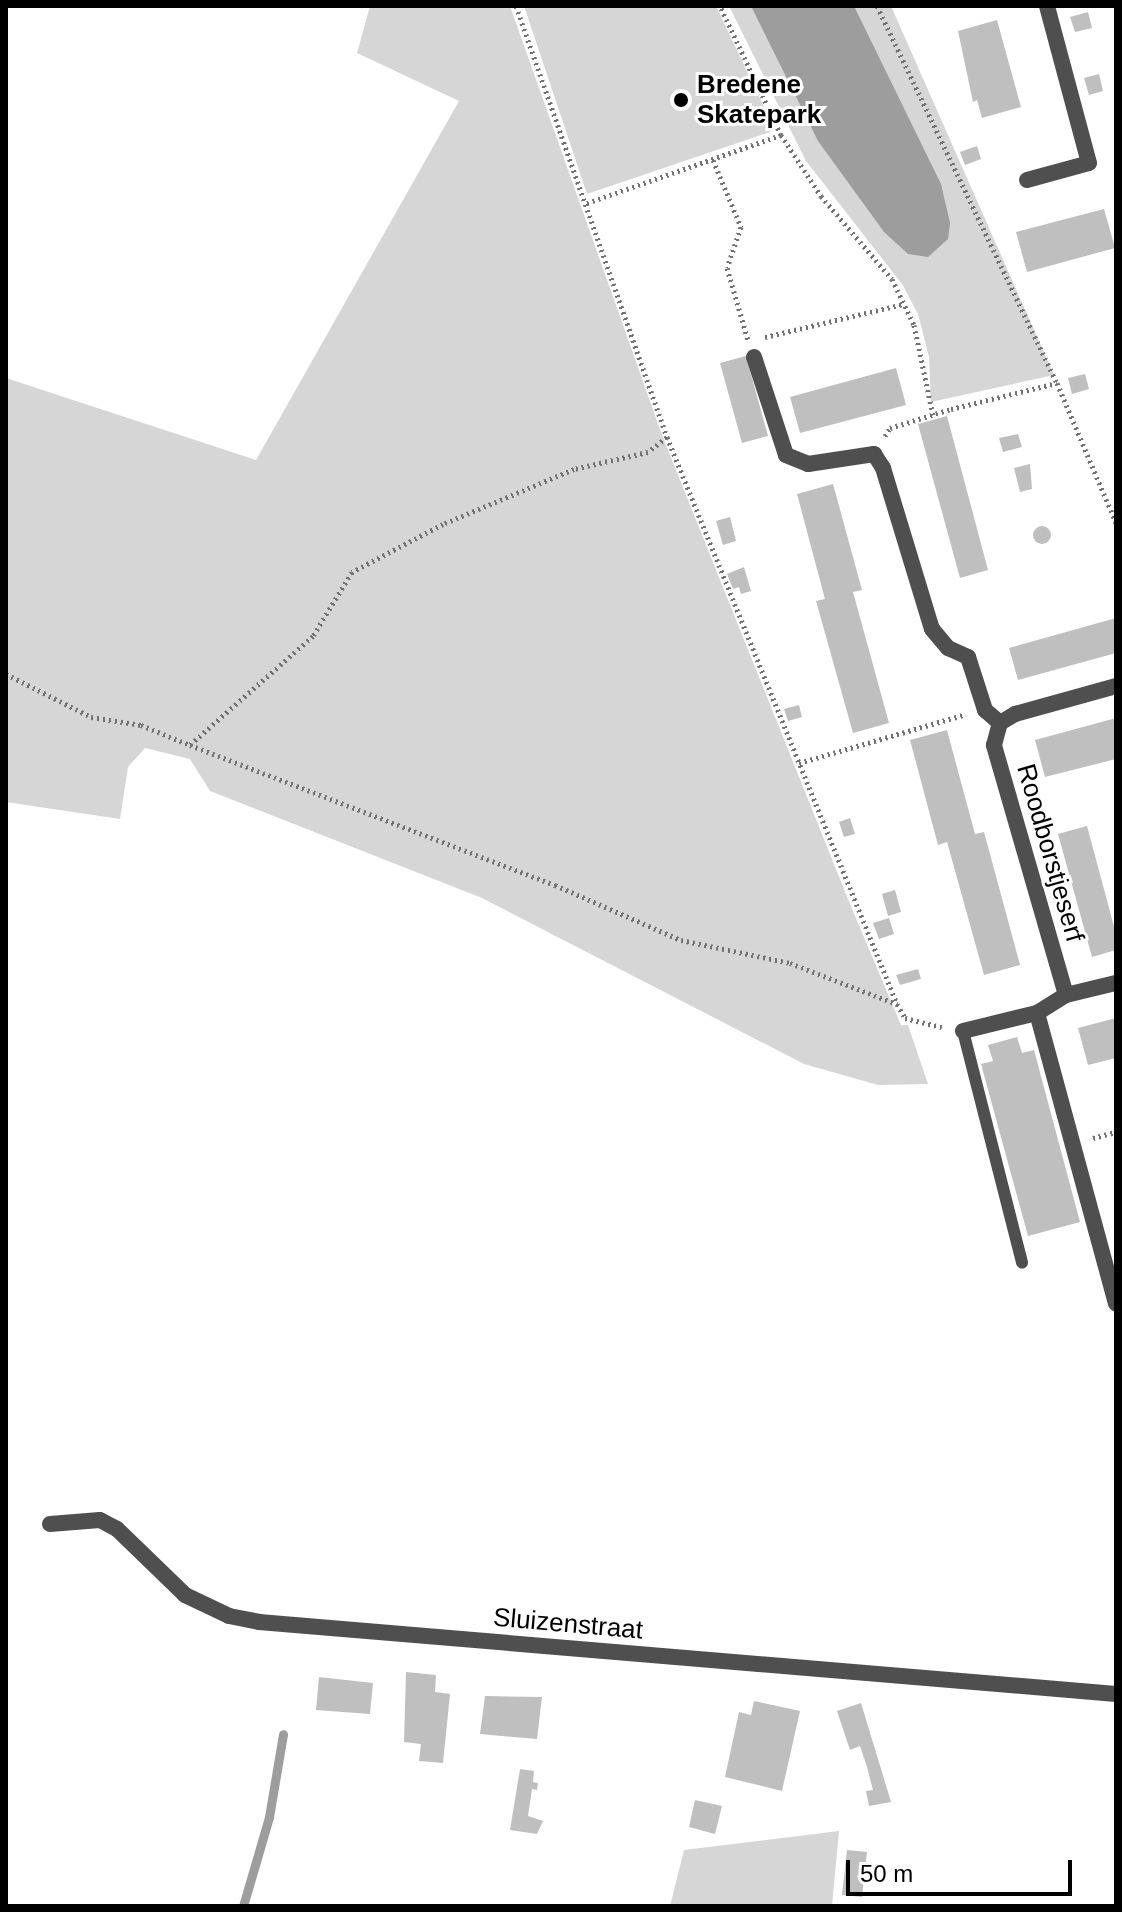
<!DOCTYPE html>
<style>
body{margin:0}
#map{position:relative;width:1122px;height:1912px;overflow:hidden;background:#fff;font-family:Helvetica,sans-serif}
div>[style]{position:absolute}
.green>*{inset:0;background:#d6d6d6}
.water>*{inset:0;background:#9d9d9d}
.stream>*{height:9px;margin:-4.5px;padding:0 4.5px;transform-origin:4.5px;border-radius:4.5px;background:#9d9d9d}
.building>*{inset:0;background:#bfbfbf}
.round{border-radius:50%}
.path>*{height:5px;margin-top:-2.5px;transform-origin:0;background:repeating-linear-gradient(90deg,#717171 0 2px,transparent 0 6px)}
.service>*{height:12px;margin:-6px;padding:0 6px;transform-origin:6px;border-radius:6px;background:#4f4f4f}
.minor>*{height:16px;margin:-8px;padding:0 8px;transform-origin:8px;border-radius:8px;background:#4f4f4f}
.dots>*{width:22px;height:22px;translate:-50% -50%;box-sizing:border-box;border:4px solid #fff;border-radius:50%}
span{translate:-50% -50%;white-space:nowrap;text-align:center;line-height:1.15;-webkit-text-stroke:6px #fff;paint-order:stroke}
.poi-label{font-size:26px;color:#000;font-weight:700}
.left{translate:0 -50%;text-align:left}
.street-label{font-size:26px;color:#000}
.frame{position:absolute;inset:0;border:8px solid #000;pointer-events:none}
.scale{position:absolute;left:846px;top:1860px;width:226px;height:36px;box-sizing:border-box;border:4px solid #000;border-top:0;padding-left:10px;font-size:24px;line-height:28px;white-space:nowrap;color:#000;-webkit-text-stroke:6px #fff;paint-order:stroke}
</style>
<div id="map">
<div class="green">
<i style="clip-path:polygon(370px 6px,510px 6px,662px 435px,850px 904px,901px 1025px,908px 1025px,928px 1084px,878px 1085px,804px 1064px,482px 898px,210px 791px,190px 759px,145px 748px,128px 767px,120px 819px,6px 802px,6px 378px,256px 460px,459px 101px,357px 53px)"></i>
<i style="clip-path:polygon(524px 6px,716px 6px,773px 126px,770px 132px,587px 194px)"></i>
<i style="clip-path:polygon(729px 6px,891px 6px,1054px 375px,931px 402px,929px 357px,918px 314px,902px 284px,806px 161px)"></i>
<i style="clip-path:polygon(839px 1831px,832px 1906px,670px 1906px,684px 1850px)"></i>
</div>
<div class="water">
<i style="clip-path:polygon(751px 6px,854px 6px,941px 184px,950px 223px,948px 239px,928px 257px,908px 254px,884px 232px,818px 141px)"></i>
</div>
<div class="stream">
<i style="left:243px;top:1906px;width:93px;rotate:-73.7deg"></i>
<i style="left:269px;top:1817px;width:84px;rotate:-80.4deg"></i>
</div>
<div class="building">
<i style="clip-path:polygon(1088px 12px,1092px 28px,1075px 32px,1070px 17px)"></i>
<i style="clip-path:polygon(997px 20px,1021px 107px,982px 118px,977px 100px,973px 102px,958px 31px)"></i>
<i style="clip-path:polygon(1099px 74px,1103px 91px,1089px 95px,1084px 78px)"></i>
<i style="clip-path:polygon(977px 146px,981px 159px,965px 165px,960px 152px)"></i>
<i style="clip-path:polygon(1104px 209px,1115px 248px,1027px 272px,1016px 232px)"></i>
<i style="clip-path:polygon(746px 356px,768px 436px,742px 443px,720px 363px)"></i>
<i style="clip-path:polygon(896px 368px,906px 405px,800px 433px,790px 397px)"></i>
<i style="clip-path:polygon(1085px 374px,1089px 389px,1072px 394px,1068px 378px)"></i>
<i style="clip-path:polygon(947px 416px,988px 570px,960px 578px,918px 424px)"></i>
<i style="clip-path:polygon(1018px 434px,1022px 447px,1003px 452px,999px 438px)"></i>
<i style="clip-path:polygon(1030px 464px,1032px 489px,1020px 492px,1014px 468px)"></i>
<i style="clip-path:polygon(833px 484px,862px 590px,853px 592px,889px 723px,853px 733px,816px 601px,825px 599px,797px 494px)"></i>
<i style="clip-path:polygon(730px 517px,736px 541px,723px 545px,716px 521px)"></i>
<i class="round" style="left:1033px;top:526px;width:18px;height:18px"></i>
<i style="clip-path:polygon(744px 567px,751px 591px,741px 594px,739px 587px,733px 589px,727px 574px)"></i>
<i style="clip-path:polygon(1116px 618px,1116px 653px,1018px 680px,1009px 648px)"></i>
<i style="clip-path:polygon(799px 705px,802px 717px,788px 721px,784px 709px)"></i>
<i style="clip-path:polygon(1116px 718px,1116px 759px,1045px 777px,1035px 740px)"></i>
<i style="clip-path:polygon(947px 730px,975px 834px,984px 832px,1020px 965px,984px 975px,947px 842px,938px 845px,910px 740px)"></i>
<i style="clip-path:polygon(850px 818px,855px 834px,844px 837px,839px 822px)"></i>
<i style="clip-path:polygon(1087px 826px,1116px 934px,1116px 950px,1092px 957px,1058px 834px)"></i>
<i style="clip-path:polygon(895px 890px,901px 912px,888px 916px,882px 894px)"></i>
<i style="clip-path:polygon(889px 918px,894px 934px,879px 939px,873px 923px)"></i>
<i style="clip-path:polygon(918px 969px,921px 979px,900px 985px,896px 975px)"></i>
<i style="clip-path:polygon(1116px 1018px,1116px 1058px,1088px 1065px,1078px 1028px)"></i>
<i style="clip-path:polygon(1017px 1037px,1022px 1053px,1034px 1050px,1080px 1222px,1028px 1236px,981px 1064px,993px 1061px,988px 1045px)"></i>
<i style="clip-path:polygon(406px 1672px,436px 1675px,435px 1692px,450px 1694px,443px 1763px,419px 1761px,421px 1744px,404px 1742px)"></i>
<i style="clip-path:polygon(319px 1677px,373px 1683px,370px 1714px,316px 1710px)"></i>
<i style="clip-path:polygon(485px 1696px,542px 1697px,537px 1739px,480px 1734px)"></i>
<i style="clip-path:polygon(754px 1701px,800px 1711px,782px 1791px,725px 1777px,739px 1712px,751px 1715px)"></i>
<i style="clip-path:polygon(861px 1703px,891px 1802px,869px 1806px,866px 1791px,873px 1790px,867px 1767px,860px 1746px,850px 1750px,837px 1711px)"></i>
<i style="clip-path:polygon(520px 1769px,534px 1771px,533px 1782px,538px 1783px,537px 1790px,532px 1789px,528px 1816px,543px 1821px,537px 1834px,510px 1830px)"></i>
<i style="clip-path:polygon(695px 1800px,722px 1806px,715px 1834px,689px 1827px)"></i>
<i style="clip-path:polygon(847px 1850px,867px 1852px,862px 1897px,842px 1895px)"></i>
</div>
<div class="path">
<i style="left:516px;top:6px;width:457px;rotate:70.7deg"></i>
<i style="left:667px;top:437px;width:612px;rotate:67.92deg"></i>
<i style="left:897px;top:1004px;width:16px;rotate:60deg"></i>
<i style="left:905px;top:1018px;width:38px;rotate:14deg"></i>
<i style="left:877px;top:6px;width:418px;rotate:64.5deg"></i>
<i style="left:781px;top:135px;width:73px;rotate:56.7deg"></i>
<i style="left:821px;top:196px;width:109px;rotate:49.5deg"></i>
<i style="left:892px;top:279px;width:51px;rotate:64.4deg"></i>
<i style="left:914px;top:325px;width:92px;rotate:78.1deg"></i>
<i style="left:713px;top:160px;width:73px;rotate:67.3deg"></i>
<i style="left:741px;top:227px;width:43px;rotate:108.9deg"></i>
<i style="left:727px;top:268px;width:75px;rotate:73.7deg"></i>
<i style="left:587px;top:203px;width:206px;rotate:-19.3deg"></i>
<i style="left:781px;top:135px;width:143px;rotate:-115.3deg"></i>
<i style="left:765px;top:337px;width:143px;rotate:-13.4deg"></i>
<i style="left:885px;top:436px;width:9px;rotate:-58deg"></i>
<i style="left:890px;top:428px;width:64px;rotate:-17.3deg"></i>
<i style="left:951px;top:409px;width:109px;rotate:-13.8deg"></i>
<i style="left:1057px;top:383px;width:152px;rotate:67.1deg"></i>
<i style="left:667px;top:437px;width:24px;rotate:142deg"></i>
<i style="left:648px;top:452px;width:76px;rotate:167.1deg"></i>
<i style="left:574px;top:469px;width:142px;rotate:157.2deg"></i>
<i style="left:443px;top:524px;width:103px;rotate:152.2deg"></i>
<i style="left:352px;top:572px;width:75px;rotate:121.4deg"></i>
<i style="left:313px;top:636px;width:164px;rotate:138.5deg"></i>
<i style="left:190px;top:745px;width:391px;rotate:21deg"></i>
<i style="left:555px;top:885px;width:137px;rotate:23.6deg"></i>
<i style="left:681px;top:940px;width:111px;rotate:11.9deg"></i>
<i style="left:790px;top:963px;width:115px;rotate:21deg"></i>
<i style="left:6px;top:674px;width:95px;rotate:26.8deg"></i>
<i style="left:91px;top:717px;width:51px;rotate:9.1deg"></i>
<i style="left:141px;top:725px;width:53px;rotate:22.2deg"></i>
<i style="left:799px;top:763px;width:171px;rotate:-16.3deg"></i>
<i style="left:1093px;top:1138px;width:24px;rotate:-15deg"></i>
</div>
<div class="service">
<i style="left:963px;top:1031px;width:239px;rotate:75.7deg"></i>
</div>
<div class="minor">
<i style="left:1027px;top:180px;width:64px;rotate:-15.3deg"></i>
<i style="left:1089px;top:163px;width:163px;rotate:-105deg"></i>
<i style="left:754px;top:357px;width:103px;rotate:71.9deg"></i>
<i style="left:786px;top:455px;width:24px;rotate:22deg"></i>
<i style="left:808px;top:464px;width:67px;rotate:-8.6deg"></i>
<i style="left:874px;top:454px;width:17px;rotate:57deg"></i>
<i style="left:883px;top:468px;width:168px;rotate:73.1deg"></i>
<i style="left:932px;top:629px;width:25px;rotate:50deg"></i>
<i style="left:948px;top:648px;width:22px;rotate:24deg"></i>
<i style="left:968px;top:657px;width:56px;rotate:72.2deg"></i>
<i style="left:985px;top:710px;width:20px;rotate:41deg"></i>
<i style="left:1066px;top:995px;width:260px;rotate:-106.1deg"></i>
<i style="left:994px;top:745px;width:23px;rotate:-75deg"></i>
<i style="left:1000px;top:723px;width:17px;rotate:-31deg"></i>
<i style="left:1015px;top:714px;width:105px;rotate:-15.5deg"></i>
<i style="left:1037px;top:1013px;width:301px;rotate:74.8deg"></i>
<i style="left:963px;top:1031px;width:76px;rotate:-13.7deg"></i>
<i style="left:1037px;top:1013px;width:34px;rotate:-32deg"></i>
<i style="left:1066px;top:995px;width:51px;rotate:-13.5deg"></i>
<i style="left:50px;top:1524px;width:50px;rotate:-4.6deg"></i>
<i style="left:100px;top:1520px;width:19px;rotate:28deg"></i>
<i style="left:117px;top:1529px;width:95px;rotate:44.1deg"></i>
<i style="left:185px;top:1595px;width:49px;rotate:25.5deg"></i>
<i style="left:229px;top:1616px;width:31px;rotate:11deg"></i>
<i style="left:259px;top:1622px;width:860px;rotate:4.8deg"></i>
</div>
<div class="dots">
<i style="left:681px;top:100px;background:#000"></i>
</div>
<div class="poi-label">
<span class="left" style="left:697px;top:100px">Bredene<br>Skatepark</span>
</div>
<div class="street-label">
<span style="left:1050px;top:853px;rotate:74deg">Roodborstjeserf</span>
<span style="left:568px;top:1624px;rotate:5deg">Sluizenstraat</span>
</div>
<div class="frame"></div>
<div class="scale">50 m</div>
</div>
